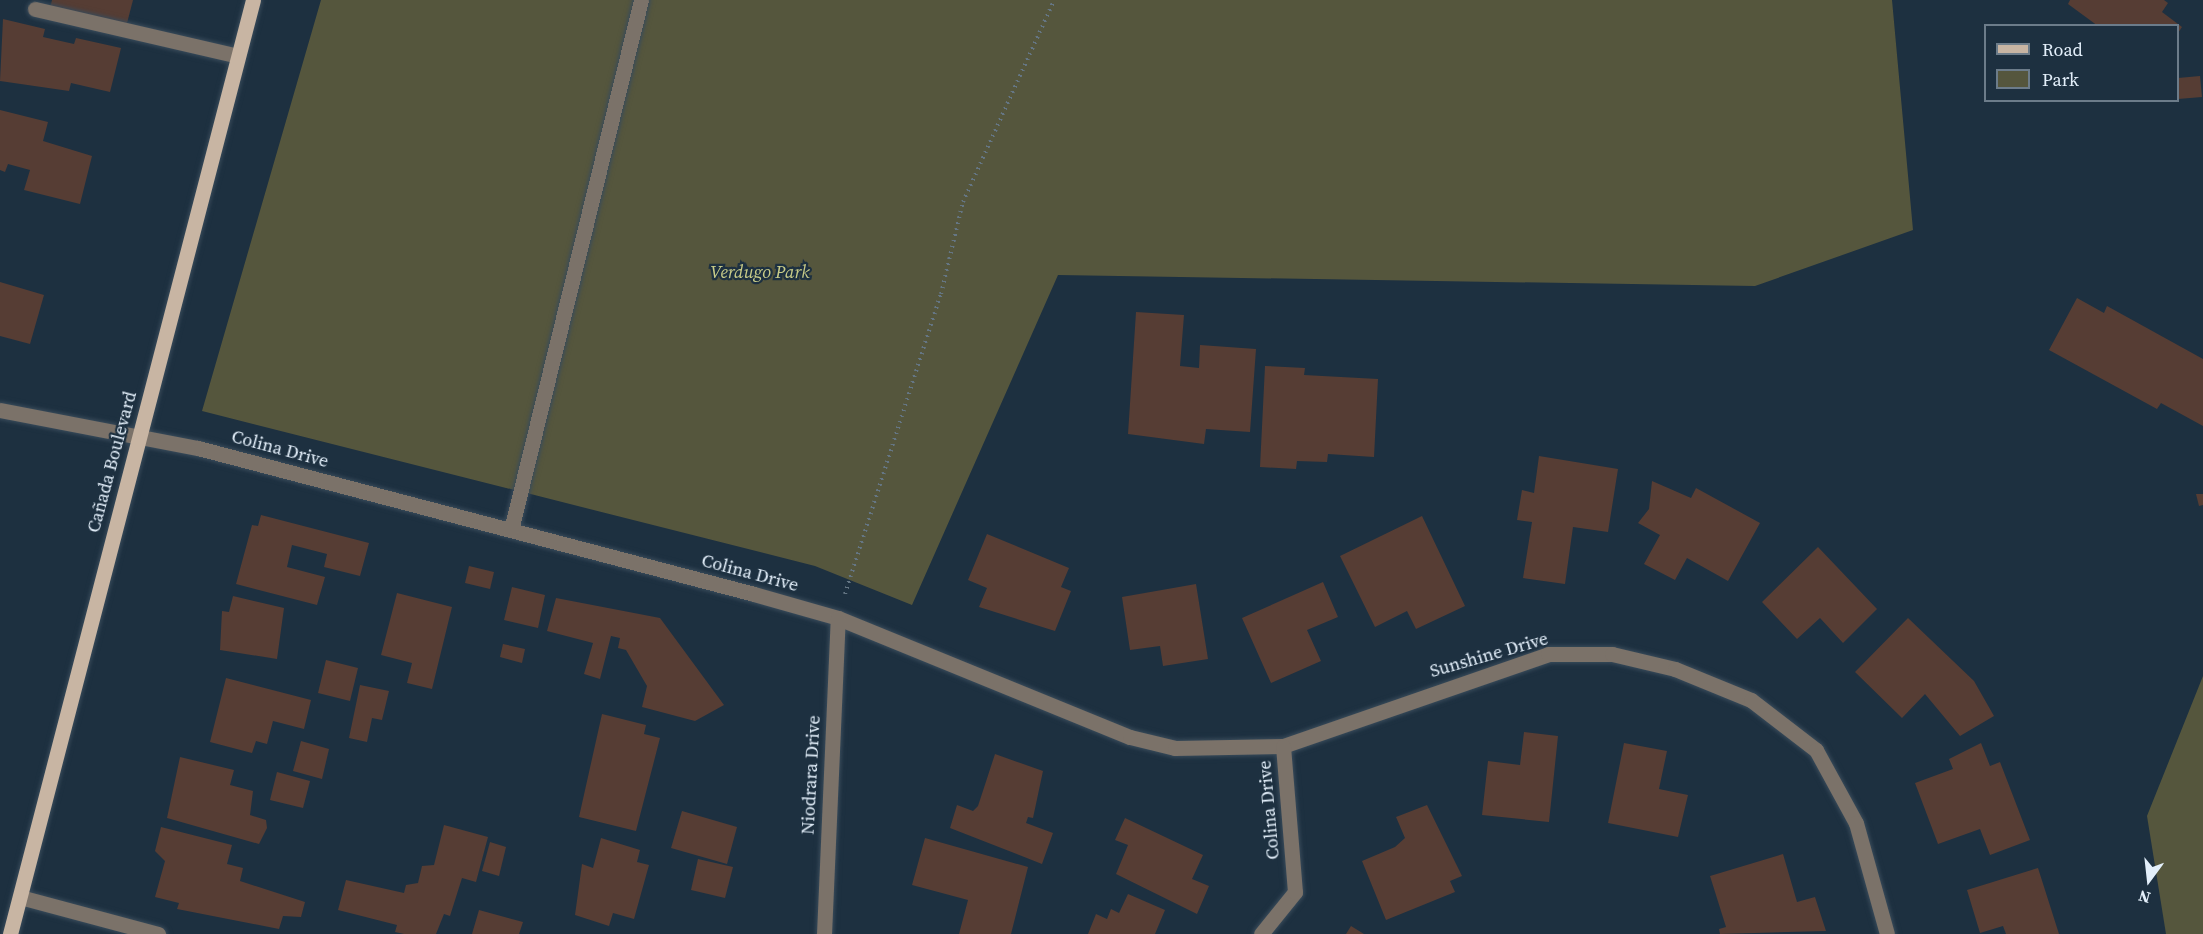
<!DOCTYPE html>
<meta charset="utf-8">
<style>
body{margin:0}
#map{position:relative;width:2203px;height:934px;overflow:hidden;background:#1d3040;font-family:"Source Serif 4",serif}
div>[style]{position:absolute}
.green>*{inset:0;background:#55563d}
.building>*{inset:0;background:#563d34}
.path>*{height:4px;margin-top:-2px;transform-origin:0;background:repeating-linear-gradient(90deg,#657684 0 1.5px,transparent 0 6px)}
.roads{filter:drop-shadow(0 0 2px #394b5a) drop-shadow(0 0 2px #394b5a)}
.minor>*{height:15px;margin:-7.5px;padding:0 7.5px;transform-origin:7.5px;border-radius:7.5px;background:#7b7269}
.major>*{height:15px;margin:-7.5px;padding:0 7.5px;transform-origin:7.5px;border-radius:7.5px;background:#c8b5a3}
span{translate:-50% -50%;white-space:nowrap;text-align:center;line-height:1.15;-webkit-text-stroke:4.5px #1d3040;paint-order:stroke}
.park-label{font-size:18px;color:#c9cc88;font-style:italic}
.street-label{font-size:18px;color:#e3effa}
.legend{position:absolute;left:1984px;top:24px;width:195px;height:78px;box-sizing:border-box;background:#1d3040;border:2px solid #6c7c8a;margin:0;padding:8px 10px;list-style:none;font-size:18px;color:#e3effa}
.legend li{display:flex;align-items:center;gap:12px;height:30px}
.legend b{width:30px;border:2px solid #6c7c8a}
.north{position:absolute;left:2119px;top:850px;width:60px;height:60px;-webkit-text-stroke:4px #1d3040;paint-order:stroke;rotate:195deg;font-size:16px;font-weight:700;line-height:24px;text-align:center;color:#e3effa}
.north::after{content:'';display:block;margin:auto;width:21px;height:27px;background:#e3effa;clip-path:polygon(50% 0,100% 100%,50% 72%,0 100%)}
</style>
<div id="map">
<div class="green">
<i style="clip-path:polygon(321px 0,1892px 0,1913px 230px,1755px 286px,1058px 275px,912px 605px,815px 566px,202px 411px)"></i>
<i style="clip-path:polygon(2203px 676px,2203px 934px,2166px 934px,2147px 816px)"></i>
</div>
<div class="building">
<i style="clip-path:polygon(52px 0,133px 0,126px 27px,50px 8px)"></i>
<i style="clip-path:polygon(2070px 0,2164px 0,2168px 3px,2162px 12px,2182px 27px,2178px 33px,2178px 26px,2098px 26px,2068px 4px)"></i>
<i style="clip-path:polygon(3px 19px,45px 29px,43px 37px,74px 44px,76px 38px,121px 48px,110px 92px,71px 83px,69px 91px,0 81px)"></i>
<i style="clip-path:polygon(2200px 76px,2202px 97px,2178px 99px,2178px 78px)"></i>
<i style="clip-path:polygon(0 110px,48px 122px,43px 141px,92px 156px,80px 204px,24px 190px,30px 170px,8px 164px,5px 172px,0 170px)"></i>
<i style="clip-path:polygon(0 282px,44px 295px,30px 344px,0 336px)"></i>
<i style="clip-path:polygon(2077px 298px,2104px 313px,2107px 306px,2203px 359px,2203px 426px,2161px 403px,2157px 409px,2049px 350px)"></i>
<i style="clip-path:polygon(1136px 312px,1184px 315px,1180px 366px,1199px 368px,1200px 345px,1256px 349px,1250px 432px,1206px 429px,1204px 444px,1128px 434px)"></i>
<i style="clip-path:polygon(1265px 366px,1305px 368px,1304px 375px,1378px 379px,1374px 457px,1328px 454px,1327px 462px,1297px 461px,1296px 469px,1260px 467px)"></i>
<i style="clip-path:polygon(1539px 456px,1618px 469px,1608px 532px,1573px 527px,1565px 584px,1523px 578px,1532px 522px,1517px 520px,1522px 490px,1534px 493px)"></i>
<i style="clip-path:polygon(1652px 481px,1691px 498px,1696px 488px,1760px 523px,1728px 581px,1687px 558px,1675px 580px,1644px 564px,1660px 535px,1638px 523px,1649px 509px)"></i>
<i style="clip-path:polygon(2196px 494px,2203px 494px,2203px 505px,2199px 506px)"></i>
<i style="clip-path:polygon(261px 515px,369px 543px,360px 576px,324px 567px,327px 554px,292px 545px,287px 567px,325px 577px,317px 605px,236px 584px,252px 525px,258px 526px)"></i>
<i style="clip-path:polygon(1422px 516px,1465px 606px,1416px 629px,1407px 611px,1375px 627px,1340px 556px)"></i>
<i style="clip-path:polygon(987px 534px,1069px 568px,1061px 587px,1071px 591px,1055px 631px,979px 607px,987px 588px,968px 580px)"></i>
<i style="clip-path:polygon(1818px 547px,1877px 609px,1843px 643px,1820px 618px,1797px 639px,1762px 602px)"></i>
<i style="clip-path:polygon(469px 566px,494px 572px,490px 589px,465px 583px)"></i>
<i style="clip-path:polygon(1323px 582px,1338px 617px,1307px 630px,1321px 661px,1271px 683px,1242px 618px)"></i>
<i style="clip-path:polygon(1196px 584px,1208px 659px,1163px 666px,1160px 646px,1130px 650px,1122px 597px)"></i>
<i style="clip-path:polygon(512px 587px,545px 595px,538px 628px,504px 620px)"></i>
<i style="clip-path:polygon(397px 593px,452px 607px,432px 689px,407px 683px,412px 663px,381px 655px)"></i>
<i style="clip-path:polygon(233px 596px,284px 608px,277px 659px,220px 650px,222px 611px,229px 612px)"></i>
<i style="clip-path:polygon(556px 598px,660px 618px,724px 705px,695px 721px,642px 707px,647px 686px,626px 650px,618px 648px,620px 638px,611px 636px,600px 679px,584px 674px,593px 643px,547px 631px)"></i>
<i style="clip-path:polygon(1908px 618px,1974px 681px,1994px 716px,1960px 736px,1925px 694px,1902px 718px,1855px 672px)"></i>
<i style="clip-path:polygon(503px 644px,525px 649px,522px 663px,500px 657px)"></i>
<i style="clip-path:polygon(326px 660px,358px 668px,350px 701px,318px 693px)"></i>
<i style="clip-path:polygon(226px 678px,311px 700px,304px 729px,273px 721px,267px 744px,256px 741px,252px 753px,210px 742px)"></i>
<i style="clip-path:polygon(360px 685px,389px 691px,382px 720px,372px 718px,367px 742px,349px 738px)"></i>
<i style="clip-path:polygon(602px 714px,646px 725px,644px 734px,660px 738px,636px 831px,579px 817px)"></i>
<i style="clip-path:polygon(1524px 732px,1558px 736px,1549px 822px,1482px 815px,1488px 761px,1520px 765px)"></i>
<i style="clip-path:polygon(301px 741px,329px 749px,322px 779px,293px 771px)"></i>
<i style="clip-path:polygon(1624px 743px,1667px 751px,1659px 789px,1688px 795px,1678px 837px,1608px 823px)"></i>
<i style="clip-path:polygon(1981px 743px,1990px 766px,2000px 762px,2030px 840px,1990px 855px,1980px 829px,1938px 844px,1915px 783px,1953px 769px,1949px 759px)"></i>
<i style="clip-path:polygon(995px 754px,1043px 771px,1033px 818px,1028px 817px,1026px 823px,1053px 833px,1042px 864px,950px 828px,957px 805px,973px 811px,978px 806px)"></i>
<i style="clip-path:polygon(180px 757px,234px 770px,230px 785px,253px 791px,250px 815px,266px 820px,267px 828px,259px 844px,167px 818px)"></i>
<i style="clip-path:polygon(277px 772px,310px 781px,303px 808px,270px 800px)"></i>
<i style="clip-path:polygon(1427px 805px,1462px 876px,1450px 881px,1455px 892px,1386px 920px,1362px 861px,1395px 847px,1405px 838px,1396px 817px)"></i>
<i style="clip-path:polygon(682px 811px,737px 827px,727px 864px,671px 848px)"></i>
<i style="clip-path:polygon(1125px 818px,1203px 855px,1192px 879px,1209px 886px,1197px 914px,1116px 874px,1128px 845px,1115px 840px)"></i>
<i style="clip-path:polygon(444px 825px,488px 837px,476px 882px,462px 878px,450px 916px,444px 914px,436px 934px,404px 934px,395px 932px,397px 925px,338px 910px,346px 880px,404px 893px,406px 885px,418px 883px,422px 866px,434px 865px)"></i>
<i style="clip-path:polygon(161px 827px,232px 845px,227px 864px,243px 868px,240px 881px,305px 902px,301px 917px,283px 916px,279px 929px,177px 909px,179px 903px,155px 897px,165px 861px,155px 851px)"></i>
<i style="clip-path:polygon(601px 838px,640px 850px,637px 862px,649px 865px,634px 919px,613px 913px,609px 926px,575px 915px,582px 864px,593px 868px)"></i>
<i style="clip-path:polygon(925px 838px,1028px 867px,1011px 934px,959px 934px,968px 900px,912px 885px)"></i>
<i style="clip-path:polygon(490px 842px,506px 847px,499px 876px,482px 871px)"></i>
<i style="clip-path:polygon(1783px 854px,1797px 902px,1815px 897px,1826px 931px,1720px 934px,1719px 929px,1726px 927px,1710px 876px)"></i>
<i style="clip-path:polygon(698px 859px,733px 867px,725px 898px,691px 890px)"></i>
<i style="clip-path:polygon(2038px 868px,2059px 934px,2006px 934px,2003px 926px,1980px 933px,1967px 890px)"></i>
<i style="clip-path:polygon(1128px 894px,1165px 910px,1155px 934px,1088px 934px,1096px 914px,1107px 919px,1111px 909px,1119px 913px)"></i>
<i style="clip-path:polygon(479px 910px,523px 922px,519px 934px,472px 934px)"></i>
<i style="clip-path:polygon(1351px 926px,1364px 934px,1346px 934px)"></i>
</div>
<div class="path">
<i style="left:845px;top:594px;width:315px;rotate:-72.3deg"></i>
<i style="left:941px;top:294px;width:95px;rotate:-76.6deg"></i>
<i style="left:963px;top:202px;width:222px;rotate:-65.7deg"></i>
</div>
<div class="roads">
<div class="minor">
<i style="left:35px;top:9px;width:208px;rotate:13deg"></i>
<i style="left:0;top:410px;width:202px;rotate:10.9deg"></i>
<i style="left:198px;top:448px;width:575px;rotate:14.71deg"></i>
<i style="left:754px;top:594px;width:87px;rotate:15.9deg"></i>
<i style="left:838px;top:618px;width:315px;rotate:22.2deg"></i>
<i style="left:1130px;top:737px;width:46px;rotate:13.7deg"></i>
<i style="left:1175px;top:748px;width:108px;rotate:-1.1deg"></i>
<i style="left:1283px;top:746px;width:281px;rotate:-19.1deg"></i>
<i style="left:1548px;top:654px;width:64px"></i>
<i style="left:1612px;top:654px;width:65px;rotate:13.4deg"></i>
<i style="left:1675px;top:669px;width:82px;rotate:22.2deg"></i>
<i style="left:1751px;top:700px;width:82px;rotate:37.6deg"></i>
<i style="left:1816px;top:750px;width:83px;rotate:61.3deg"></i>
<i style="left:1856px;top:823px;width:115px;rotate:74.4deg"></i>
<i style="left:511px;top:530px;width:546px;rotate:-76.22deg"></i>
<i style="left:20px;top:897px;width:143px;rotate:15deg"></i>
<i style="left:824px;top:934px;width:316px;rotate:-87.5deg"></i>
<i style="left:1261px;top:934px;width:54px;rotate:-51deg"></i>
<i style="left:1295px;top:892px;width:146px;rotate:-94.7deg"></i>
</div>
<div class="major">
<i style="left:10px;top:934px;width:965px;rotate:-75.42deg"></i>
</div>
</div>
<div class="park-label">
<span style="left:760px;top:272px">Verdugo Park</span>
</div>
<div class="street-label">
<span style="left:280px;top:449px;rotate:15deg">Colina Drive</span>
<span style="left:112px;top:462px;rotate:-75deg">Cañada Boulevard</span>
<span style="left:750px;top:573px;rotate:15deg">Colina Drive</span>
<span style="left:1489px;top:655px;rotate:-16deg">Sunshine Drive</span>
<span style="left:811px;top:775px;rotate:-87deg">Niodrara Drive</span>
<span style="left:1269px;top:810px;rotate:-95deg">Colina Drive</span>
</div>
<ul class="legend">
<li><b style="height:8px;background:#c8b5a3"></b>Road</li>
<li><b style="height:16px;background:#55563d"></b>Park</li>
</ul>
<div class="north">N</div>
</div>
